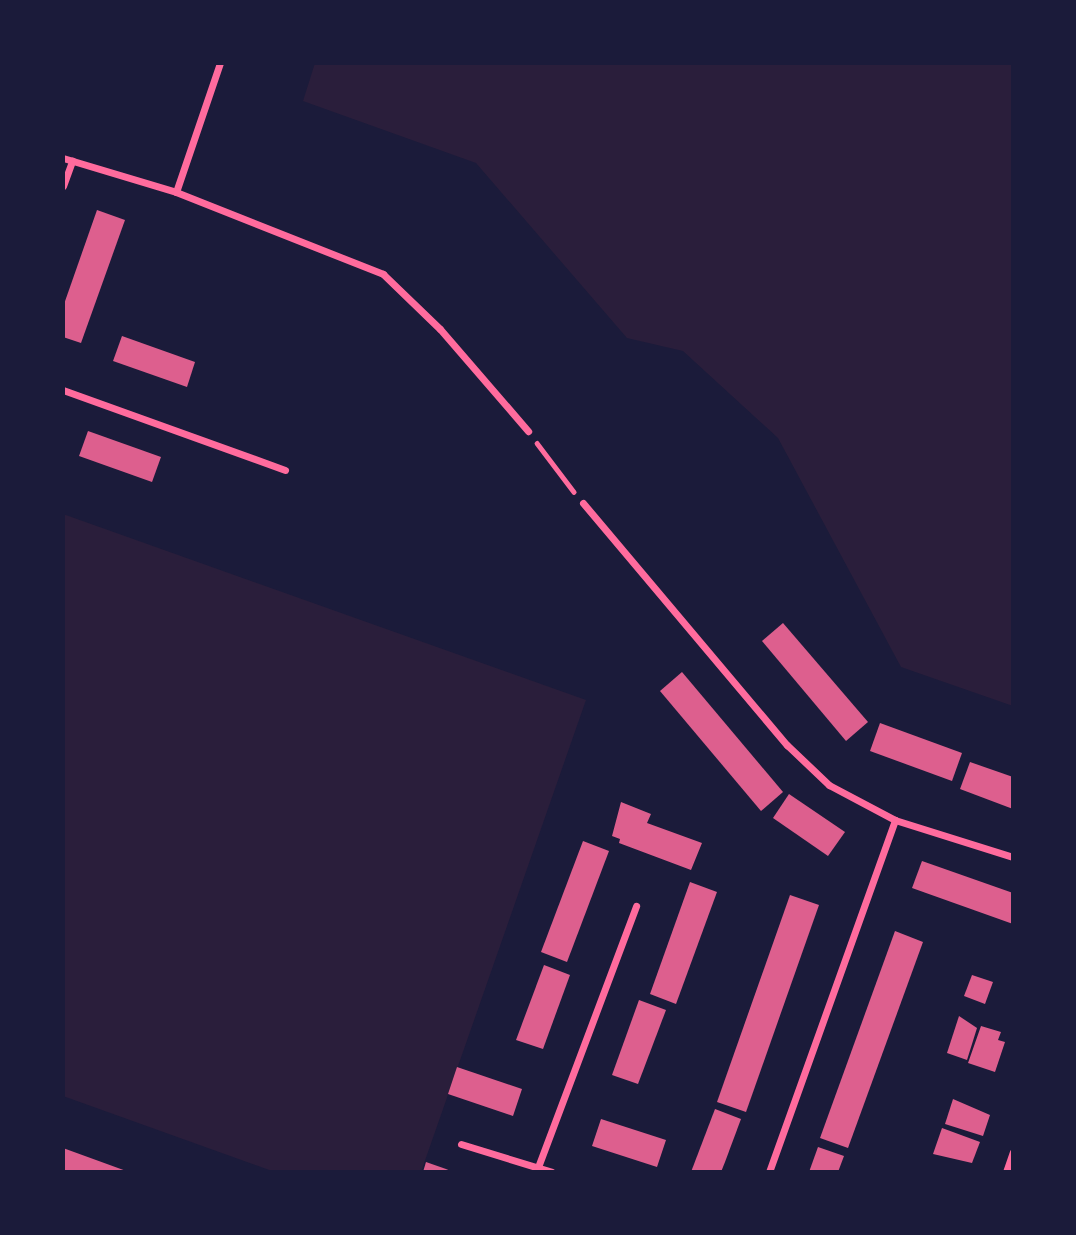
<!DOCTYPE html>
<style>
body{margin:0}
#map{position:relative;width:1076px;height:1235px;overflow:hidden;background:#1b1b3a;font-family:Arial,sans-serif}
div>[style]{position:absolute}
.green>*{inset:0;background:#2a1e3b}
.building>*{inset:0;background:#dd5f8e}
.path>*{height:4.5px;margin:-2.25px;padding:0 2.25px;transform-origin:2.25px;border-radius:2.25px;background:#ff6b9d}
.minor>*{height:7px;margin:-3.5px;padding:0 3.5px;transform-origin:3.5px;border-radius:3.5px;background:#ff6b9d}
span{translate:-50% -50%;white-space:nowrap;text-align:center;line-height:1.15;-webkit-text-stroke:6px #1b1b3a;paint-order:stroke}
.frame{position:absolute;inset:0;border:65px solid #1b1b3a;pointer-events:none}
</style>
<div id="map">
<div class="green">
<i style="clip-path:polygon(315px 63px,1013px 63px,1013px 706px,901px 667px,778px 438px,683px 351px,627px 338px,476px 163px,303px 101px)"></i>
<i style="clip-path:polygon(63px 514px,586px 700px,421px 1172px,275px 1172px,63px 1096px)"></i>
</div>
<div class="building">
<i style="clip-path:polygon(97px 210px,125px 220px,81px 343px,63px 337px,63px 307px)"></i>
<i style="clip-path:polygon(122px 336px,195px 362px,187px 387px,113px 361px)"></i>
<i style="clip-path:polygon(88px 431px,161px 457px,152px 482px,79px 456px)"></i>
<i style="clip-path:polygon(783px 623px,868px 722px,846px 741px,762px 641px)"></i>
<i style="clip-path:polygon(682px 672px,783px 792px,761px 811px,660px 691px)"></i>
<i style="clip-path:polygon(880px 723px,962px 753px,952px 781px,870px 751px)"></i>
<i style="clip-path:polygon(970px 762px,1013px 777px,1013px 809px,960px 789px)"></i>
<i style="clip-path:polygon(789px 794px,845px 832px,828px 856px,773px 818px)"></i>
<i style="clip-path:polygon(621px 802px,651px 814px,647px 823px,702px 843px,691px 870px,619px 843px,620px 839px,612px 836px)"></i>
<i style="clip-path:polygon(583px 841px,609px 851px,567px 962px,541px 952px)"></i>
<i style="clip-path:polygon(922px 861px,1013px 893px,1013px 924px,912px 888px)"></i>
<i style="clip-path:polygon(690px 882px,717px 892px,676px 1004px,650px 994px)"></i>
<i style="clip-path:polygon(790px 895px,819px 905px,746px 1112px,717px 1102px)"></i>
<i style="clip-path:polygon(895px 931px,923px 942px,848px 1148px,820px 1138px)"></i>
<i style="clip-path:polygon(544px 965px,570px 975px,543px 1049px,516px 1040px)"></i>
<i style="clip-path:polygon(972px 975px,993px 982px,985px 1004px,964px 996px)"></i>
<i style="clip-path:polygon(639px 1000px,666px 1010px,638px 1084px,612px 1075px)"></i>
<i style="clip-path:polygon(959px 1016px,977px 1028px,967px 1060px,947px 1053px)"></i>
<i style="clip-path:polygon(981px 1026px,1001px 1032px,998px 1040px,1005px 1042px,995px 1072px,968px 1063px)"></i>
<i style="clip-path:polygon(457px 1067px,522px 1089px,513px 1116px,448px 1094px)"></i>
<i style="clip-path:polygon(953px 1099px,990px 1115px,983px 1136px,945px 1124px)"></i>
<i style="clip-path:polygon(715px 1109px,741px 1119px,725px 1162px,721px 1172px,691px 1172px)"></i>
<i style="clip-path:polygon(601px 1119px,666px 1140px,657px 1167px,592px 1146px)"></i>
<i style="clip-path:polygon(942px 1128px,980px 1142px,972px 1163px,933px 1154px)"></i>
<i style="clip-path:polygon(818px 1147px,844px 1156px,838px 1172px,809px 1172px)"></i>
<i style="clip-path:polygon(63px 1148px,129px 1172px,63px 1172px)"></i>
<i style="clip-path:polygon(426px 1162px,446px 1169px,453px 1172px,423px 1172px)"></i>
</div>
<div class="path">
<i style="left:537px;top:443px;width:61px;rotate:52.9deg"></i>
</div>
<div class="minor">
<i style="left:63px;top:158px;width:118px;rotate:16.7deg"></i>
<i style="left:176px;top:192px;width:223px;rotate:21.6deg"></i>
<i style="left:383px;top:274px;width:79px;rotate:44deg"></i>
<i style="left:440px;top:329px;width:135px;rotate:49.2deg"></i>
<i style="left:63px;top:186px;width:27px;rotate:-70deg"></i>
<i style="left:176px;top:192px;width:136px;rotate:-71.2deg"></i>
<i style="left:63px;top:390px;width:236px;rotate:19.8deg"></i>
<i style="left:583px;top:503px;width:317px;rotate:49.9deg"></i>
<i style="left:787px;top:745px;width:58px;rotate:43.6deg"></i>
<i style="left:829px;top:785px;width:75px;rotate:27.9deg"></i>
<i style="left:895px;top:820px;width:124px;rotate:17.4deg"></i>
<i style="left:461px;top:1144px;width:95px;rotate:17.1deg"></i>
<i style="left:538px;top:1167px;width:279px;rotate:-69.4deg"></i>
<i style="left:769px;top:1172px;width:374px;rotate:-70.3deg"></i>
<i style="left:1006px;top:1172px;width:21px;rotate:-71deg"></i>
</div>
<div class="frame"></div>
</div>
